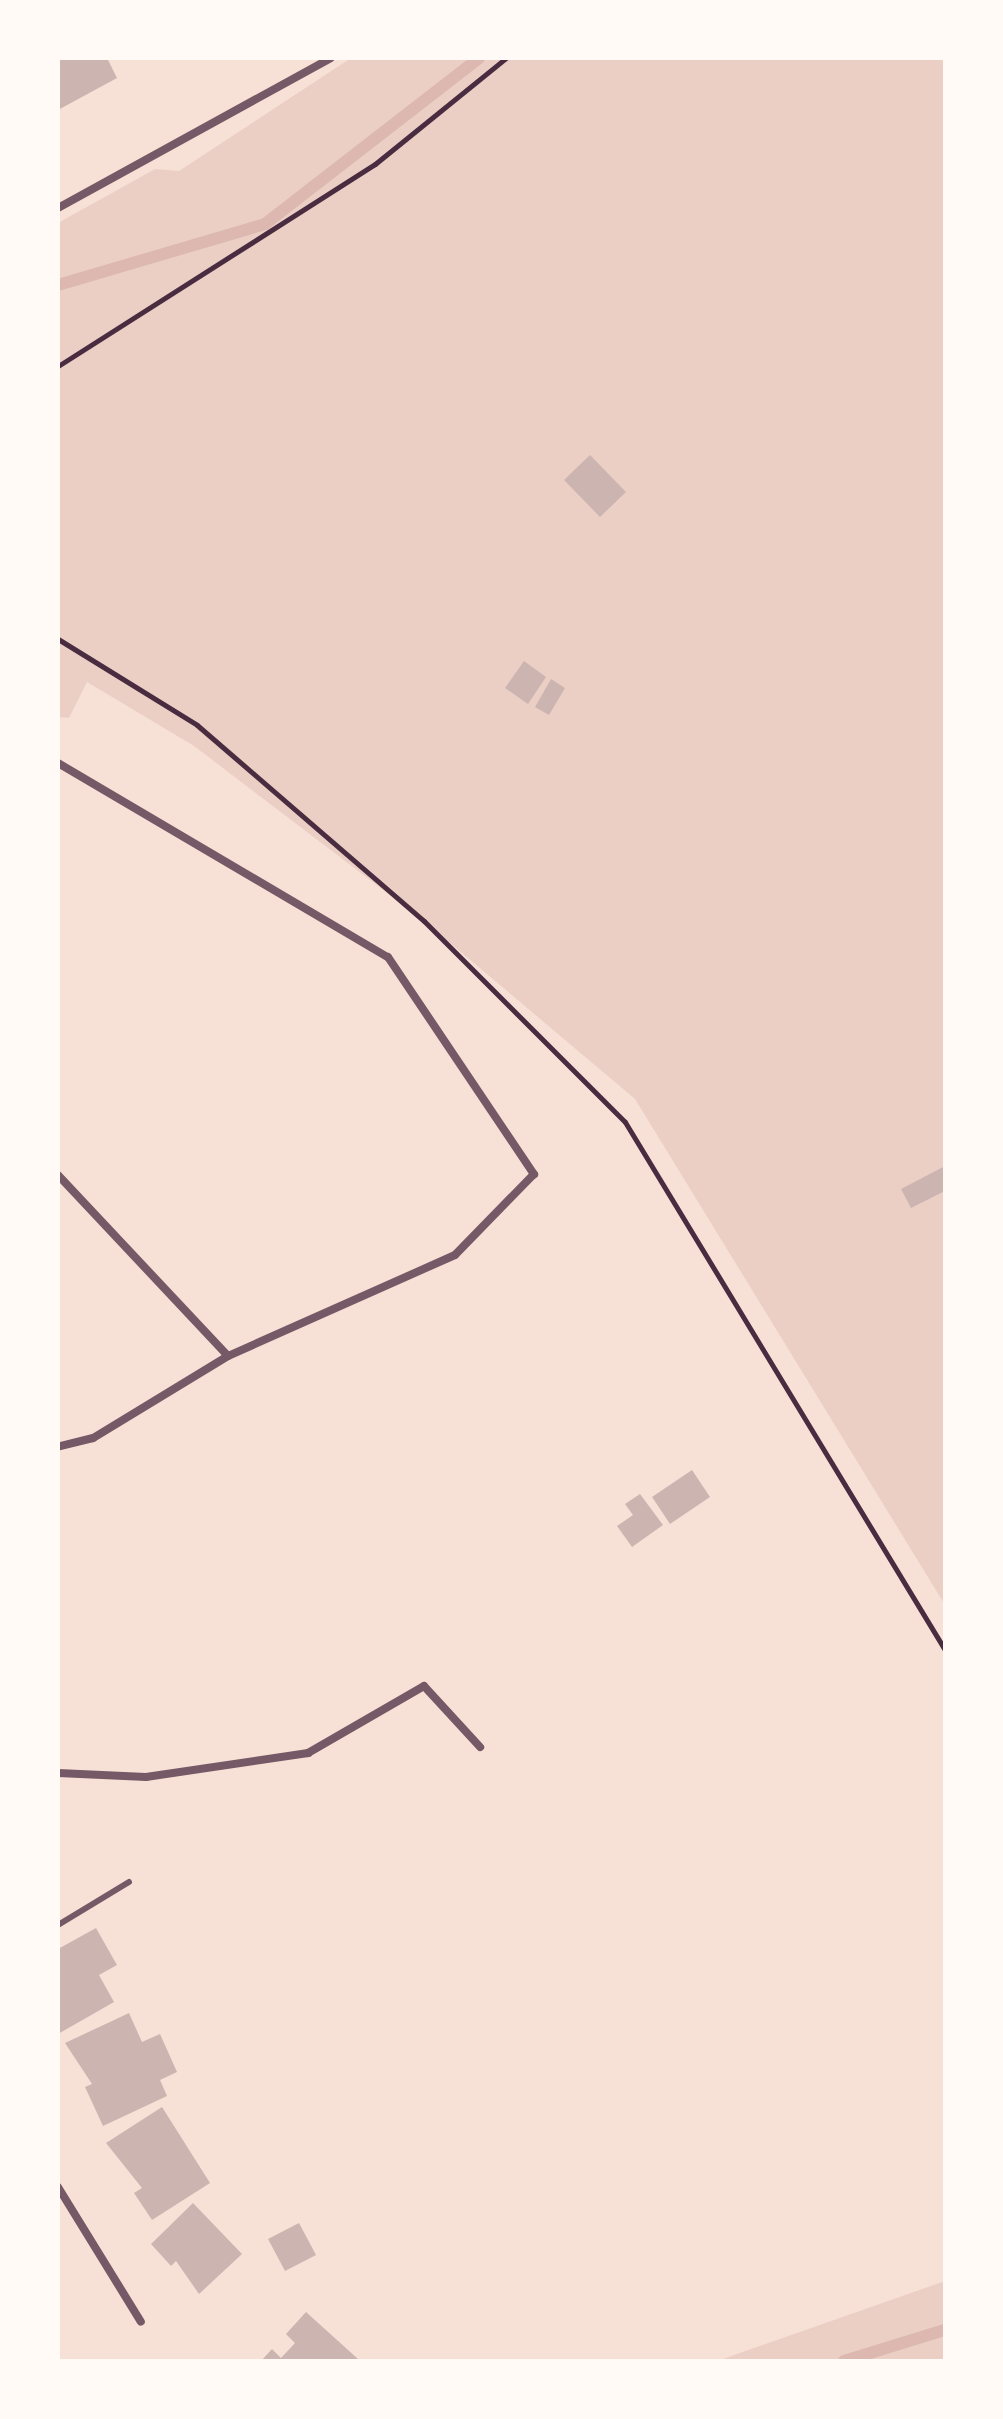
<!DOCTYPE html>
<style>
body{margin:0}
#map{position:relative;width:1003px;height:2419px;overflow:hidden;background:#f7e1d7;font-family:"Crimson Pro",serif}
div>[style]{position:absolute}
.green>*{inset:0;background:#ebcfc5}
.stream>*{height:12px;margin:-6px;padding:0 6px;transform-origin:6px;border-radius:6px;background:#dcb8b0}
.building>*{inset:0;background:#ccb4b1}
.path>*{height:5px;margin:-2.5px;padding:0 2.5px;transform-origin:2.5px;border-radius:2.5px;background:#4a2c40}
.service>*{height:6px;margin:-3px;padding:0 3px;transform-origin:3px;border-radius:3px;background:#755966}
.minor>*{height:8px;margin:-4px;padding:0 4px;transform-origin:4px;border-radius:4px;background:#755966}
span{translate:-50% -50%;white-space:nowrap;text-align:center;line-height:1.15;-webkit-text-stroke:6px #fffaf5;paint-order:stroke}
.frame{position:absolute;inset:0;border:60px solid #fffaf5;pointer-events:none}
</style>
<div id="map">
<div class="green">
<i style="clip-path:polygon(351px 58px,945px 58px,945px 1605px,635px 1099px,424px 921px,194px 746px,87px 682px,69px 718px,58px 717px,58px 223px,155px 169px,179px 171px)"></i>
<i style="clip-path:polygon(945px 2281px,945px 2361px,717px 2361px)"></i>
</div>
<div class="stream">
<i style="left:58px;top:285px;width:216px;rotate:-16.4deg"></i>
<i style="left:265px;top:224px;width:271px;rotate:-37.8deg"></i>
<i style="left:844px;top:2361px;width:106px;rotate:-17.1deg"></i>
</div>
<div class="building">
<i style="clip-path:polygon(58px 58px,107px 58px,117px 78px,58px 110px)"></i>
<i style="clip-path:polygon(590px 455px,626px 492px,600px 517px,564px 480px)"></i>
<i style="clip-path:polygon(524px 661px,546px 677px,528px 704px,505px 688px)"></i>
<i style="clip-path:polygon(551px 679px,565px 688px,549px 715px,535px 707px)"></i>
<i style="clip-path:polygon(945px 1166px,945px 1191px,911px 1208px,901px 1189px)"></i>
<i style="clip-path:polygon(692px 1470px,710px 1497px,670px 1524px,652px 1497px)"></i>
<i style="clip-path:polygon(640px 1494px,663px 1525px,632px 1547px,617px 1526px,633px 1515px,625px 1504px)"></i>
<i style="clip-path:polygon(96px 1928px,117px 1965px,99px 1975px,114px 2002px,58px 2034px,58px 1949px)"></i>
<i style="clip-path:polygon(129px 2013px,142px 2042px,160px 2034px,177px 2072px,160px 2080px,167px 2096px,103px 2126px,85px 2087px,92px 2084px,65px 2043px)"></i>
<i style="clip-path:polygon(162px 2107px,210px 2183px,152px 2220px,134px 2193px,142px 2188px,106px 2143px)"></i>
<i style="clip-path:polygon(193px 2203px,242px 2254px,199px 2294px,176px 2261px,171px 2266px,151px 2244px)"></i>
<i style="clip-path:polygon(299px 2223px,316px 2255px,285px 2271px,268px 2239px)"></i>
<i style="clip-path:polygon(306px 2312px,358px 2359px,357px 2361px,261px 2361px,272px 2349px,281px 2358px,295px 2343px,286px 2334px)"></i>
</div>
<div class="path">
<i style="left:58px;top:366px;width:376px;rotate:-32.5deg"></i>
<i style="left:375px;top:164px;width:169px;rotate:-39deg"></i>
<i style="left:58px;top:639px;width:163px;rotate:31.7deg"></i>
<i style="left:197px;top:725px;width:300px;rotate:40.8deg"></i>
<i style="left:424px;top:921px;width:284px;rotate:45deg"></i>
<i style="left:625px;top:1122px;width:617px;rotate:58.78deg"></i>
</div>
<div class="service">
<i style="left:58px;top:1925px;width:83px;rotate:-31.2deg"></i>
</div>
<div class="minor">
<i style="left:58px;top:208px;width:311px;rotate:-28.8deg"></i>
<i style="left:58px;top:763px;width:383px;rotate:30.5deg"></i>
<i style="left:388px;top:957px;width:262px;rotate:56.1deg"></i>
<i style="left:534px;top:1174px;width:113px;rotate:134.3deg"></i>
<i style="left:455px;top:1255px;width:248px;rotate:156deg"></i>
<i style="left:228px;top:1356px;width:158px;rotate:148.7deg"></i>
<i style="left:93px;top:1438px;width:36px;rotate:166deg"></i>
<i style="left:58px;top:1175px;width:248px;rotate:46.8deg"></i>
<i style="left:58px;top:1773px;width:88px;rotate:2.6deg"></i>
<i style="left:146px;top:1777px;width:164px;rotate:-8.4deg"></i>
<i style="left:308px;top:1753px;width:134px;rotate:-30deg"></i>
<i style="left:424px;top:1686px;width:83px;rotate:47.4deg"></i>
<i style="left:58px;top:2187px;width:158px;rotate:58.4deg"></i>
</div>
<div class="frame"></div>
</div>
